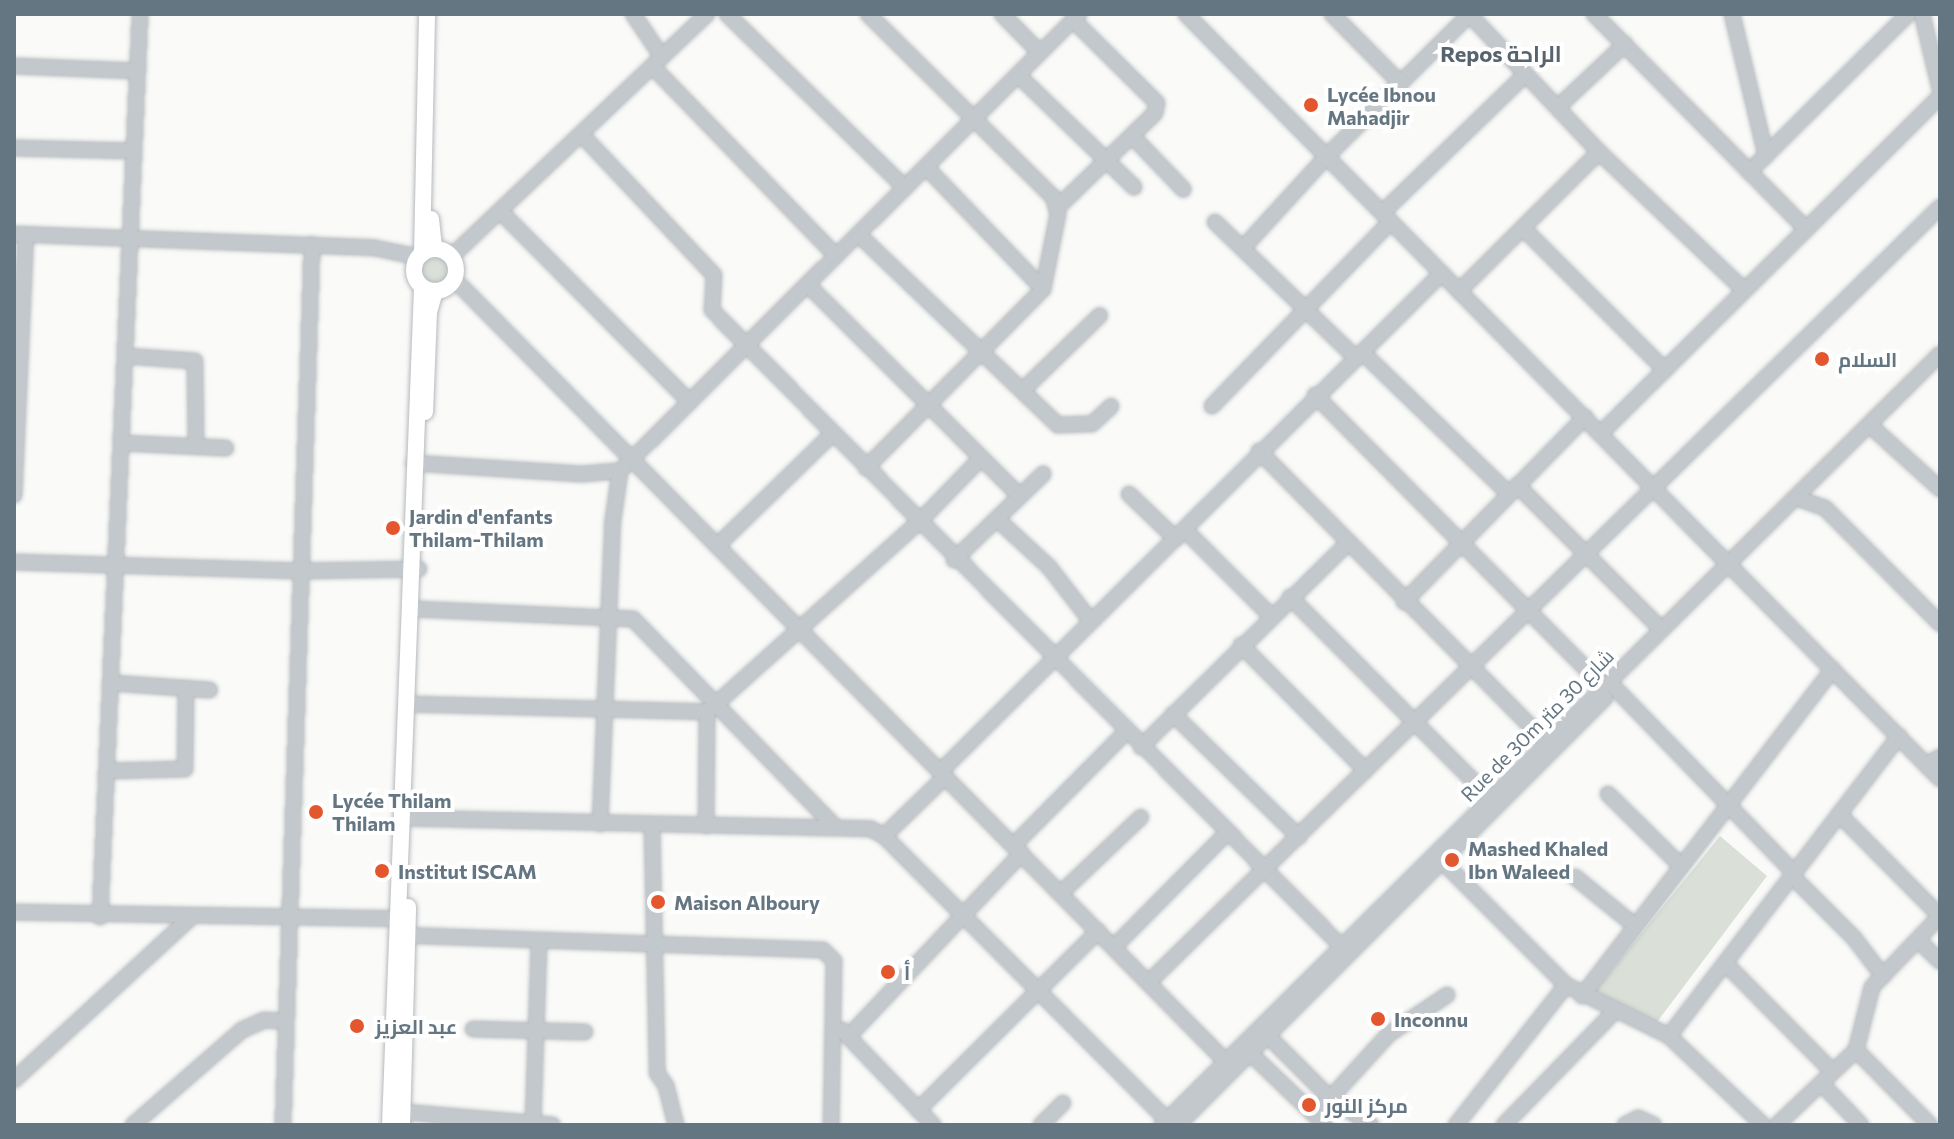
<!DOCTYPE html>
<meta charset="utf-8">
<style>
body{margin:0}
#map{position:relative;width:1954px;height:1139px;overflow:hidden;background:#fafaf8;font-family:Commissioner,Cairo,sans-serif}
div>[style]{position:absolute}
.green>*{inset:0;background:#dadfd7}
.round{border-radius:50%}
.roads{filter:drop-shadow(0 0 2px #b5babe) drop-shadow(0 0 2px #b5babe)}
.minor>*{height:14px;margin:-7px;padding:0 7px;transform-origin:7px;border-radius:7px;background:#c3c8cc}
.major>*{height:16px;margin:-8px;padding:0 8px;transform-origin:8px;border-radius:8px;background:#fff}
.major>.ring{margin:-8px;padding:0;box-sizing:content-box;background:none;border:16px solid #fff;border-radius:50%}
.dots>*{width:22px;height:22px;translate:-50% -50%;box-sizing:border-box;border:4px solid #fff;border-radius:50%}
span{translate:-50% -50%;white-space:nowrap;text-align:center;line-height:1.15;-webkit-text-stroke:8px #fff;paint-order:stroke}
.poi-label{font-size:20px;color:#657683;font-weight:700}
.left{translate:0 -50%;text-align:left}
.street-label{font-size:20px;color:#657683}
.neighbourhood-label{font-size:22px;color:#57646e;font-weight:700}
.frame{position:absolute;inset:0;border:16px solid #657683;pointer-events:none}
</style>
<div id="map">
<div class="green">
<i class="round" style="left:422px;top:257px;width:28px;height:28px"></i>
<i style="clip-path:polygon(1720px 836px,1767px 876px,1657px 1022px,1595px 991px)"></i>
</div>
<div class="roads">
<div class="minor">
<i style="left:633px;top:14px;width:52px;rotate:56deg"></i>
<i style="left:727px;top:14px;width:249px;rotate:44.3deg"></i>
<i style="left:1002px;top:14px;width:54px;rotate:45.7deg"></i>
<i style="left:1186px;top:14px;width:1074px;rotate:45.41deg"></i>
<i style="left:1332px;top:14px;width:98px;rotate:45.4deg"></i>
<i style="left:1469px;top:14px;width:190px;rotate:46.7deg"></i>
<i style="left:1599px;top:152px;width:200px;rotate:43.6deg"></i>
<i style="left:1594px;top:14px;width:302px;rotate:45.4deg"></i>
<i style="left:1732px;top:14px;width:146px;rotate:76.5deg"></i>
<i style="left:1922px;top:14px;width:77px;rotate:76.5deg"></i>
<i style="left:14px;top:66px;width:124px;rotate:2.3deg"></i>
<i style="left:653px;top:67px;width:263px;rotate:45.9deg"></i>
<i style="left:1019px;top:76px;width:160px;rotate:44deg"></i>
<i style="left:1558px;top:107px;width:92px;rotate:-43.2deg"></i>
<i style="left:582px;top:135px;width:192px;rotate:46.7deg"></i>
<i style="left:714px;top:275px;width:35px;rotate:93deg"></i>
<i style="left:712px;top:310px;width:896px;rotate:45.32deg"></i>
<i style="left:1132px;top:136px;width:74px;rotate:46.1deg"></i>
<i style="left:14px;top:148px;width:120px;rotate:1.4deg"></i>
<i style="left:926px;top:167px;width:169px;rotate:46.2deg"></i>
<i style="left:1749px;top:172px;width:224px;rotate:-44.8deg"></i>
<i style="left:1057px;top:208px;width:136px;rotate:-44.1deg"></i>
<i style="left:1155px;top:113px;width:10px;rotate:-79deg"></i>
<i style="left:1157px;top:103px;width:118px;rotate:-135.3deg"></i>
<i style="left:501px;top:212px;width:268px;rotate:45.2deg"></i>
<i style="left:1382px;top:213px;width:200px;rotate:-44deg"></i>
<i style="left:1215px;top:222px;width:193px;rotate:44deg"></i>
<i style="left:1523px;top:228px;width:201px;rotate:45deg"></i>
<i style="left:14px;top:234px;width:361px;rotate:2.2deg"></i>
<i style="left:375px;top:248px;width:45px;rotate:11.6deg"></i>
<i style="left:858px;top:234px;width:277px;rotate:43.7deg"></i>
<i style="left:1058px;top:425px;width:34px;rotate:-2deg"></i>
<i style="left:1092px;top:424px;width:26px;rotate:-43deg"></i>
<i style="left:1243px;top:248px;width:126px;rotate:-47.6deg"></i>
<i style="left:1328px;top:155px;width:200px;rotate:-44.8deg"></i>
<i style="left:451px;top:257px;width:353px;rotate:-43.5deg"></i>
<i style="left:454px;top:279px;width:1109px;rotate:45.4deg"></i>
<i style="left:808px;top:285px;width:299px;rotate:44.9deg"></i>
<i style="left:1459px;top:291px;width:197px;rotate:-44.8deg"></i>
<i style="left:1363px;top:353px;width:202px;rotate:44deg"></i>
<i style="left:126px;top:356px;width:69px;rotate:4.1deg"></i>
<i style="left:195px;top:361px;width:85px;rotate:89.3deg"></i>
<i style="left:1023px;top:390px;width:107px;rotate:-44.2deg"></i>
<i style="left:1315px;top:395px;width:409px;rotate:45.3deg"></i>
<i style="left:1212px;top:406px;width:256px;rotate:-45.9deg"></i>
<i style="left:1874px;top:429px;width:89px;rotate:42.3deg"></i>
<i style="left:1601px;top:433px;width:478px;rotate:-44.8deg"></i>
<i style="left:122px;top:443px;width:104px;rotate:2.8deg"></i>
<i style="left:1259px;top:451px;width:410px;rotate:45.4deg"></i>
<i style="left:413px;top:463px;width:169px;rotate:3.7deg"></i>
<i style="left:582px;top:474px;width:38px;rotate:-5deg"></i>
<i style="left:866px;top:468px;width:252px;rotate:-45.3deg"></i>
<i style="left:1043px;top:289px;width:76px;rotate:-78.7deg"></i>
<i style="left:1058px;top:214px;width:18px;rotate:-106deg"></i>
<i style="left:1053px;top:197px;width:260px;rotate:-135.3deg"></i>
<i style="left:1517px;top:485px;width:204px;rotate:45deg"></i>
<i style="left:1129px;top:494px;width:65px;rotate:43.8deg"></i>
<i style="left:14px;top:495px;width:260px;rotate:-87.4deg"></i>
<i style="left:1802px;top:500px;width:24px;rotate:19deg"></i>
<i style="left:1825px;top:508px;width:163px;rotate:45.2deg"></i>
<i style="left:997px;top:519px;width:71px;rotate:42.7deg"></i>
<i style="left:1049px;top:567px;width:67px;rotate:52.3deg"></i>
<i style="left:1185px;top:530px;width:122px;rotate:45deg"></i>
<i style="left:717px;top:546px;width:161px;rotate:-44.2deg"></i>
<i style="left:954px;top:560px;width:124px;rotate:-44deg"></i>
<i style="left:14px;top:562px;width:286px;rotate:1.8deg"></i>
<i style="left:300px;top:571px;width:119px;rotate:-1deg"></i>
<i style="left:1290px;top:597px;width:285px;rotate:45.1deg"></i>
<i style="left:1404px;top:602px;width:259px;rotate:-45.6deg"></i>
<i style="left:416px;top:609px;width:217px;rotate:2.6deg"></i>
<i style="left:633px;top:619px;width:290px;rotate:45.8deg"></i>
<i style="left:1241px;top:645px;width:177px;rotate:45.2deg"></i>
<i style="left:112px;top:683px;width:98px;rotate:4.1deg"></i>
<i style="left:1615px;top:688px;width:257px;rotate:45.9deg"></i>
<i style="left:405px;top:704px;width:302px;rotate:1.5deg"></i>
<i style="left:707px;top:712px;width:285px;rotate:-41.9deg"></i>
<i style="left:919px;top:522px;width:88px;rotate:-45.9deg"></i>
<i style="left:1173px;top:714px;width:176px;rotate:44.3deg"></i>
<i style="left:1141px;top:747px;width:292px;rotate:-44.6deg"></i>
<i style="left:1926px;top:765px;width:16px;rotate:-30deg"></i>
<i style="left:108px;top:771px;width:77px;rotate:-1.5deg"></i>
<i style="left:185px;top:769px;width:81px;rotate:-89.3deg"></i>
<i style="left:941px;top:771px;width:706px;rotate:-44.83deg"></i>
<i style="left:1608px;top:794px;width:103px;rotate:44.6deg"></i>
<i style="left:1839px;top:814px;width:144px;rotate:45.3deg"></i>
<i style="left:402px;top:818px;width:469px;rotate:1.3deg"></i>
<i style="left:871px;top:829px;width:15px;rotate:28deg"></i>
<i style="left:884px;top:836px;width:401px;rotate:45.1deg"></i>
<i style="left:600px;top:824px;width:304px;rotate:-87.6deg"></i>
<i style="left:613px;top:520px;width:49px;rotate:-81.9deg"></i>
<i style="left:620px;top:471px;width:648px;rotate:-44.87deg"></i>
<i style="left:652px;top:825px;width:248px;rotate:88.8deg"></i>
<i style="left:657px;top:1073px;width:16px;rotate:55deg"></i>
<i style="left:666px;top:1086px;width:40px;rotate:75.6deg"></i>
<i style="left:706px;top:826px;width:114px;rotate:-89.5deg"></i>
<i style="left:884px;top:836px;width:86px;rotate:-44.1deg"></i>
<i style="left:1014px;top:845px;width:159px;rotate:-45.3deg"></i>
<i style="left:1439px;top:858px;width:180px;rotate:45deg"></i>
<i style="left:1566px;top:985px;width:115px;rotate:26.3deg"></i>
<i style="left:1669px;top:1036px;width:129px;rotate:43.4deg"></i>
<i style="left:1792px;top:876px;width:88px;rotate:45deg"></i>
<i style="left:1854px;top:938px;width:48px;rotate:52.7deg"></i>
<i style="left:1575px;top:877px;width:77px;rotate:39.2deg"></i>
<i style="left:1061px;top:893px;width:110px;rotate:-43.5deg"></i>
<i style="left:14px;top:912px;width:393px;rotate:1deg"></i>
<i style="left:100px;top:917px;width:904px;rotate:-87.46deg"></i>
<i style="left:396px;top:935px;width:427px;rotate:2deg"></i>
<i style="left:823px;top:950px;width:16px;rotate:45deg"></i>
<i style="left:834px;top:961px;width:164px;rotate:91deg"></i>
<i style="left:1919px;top:941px;width:29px;rotate:44deg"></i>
<i style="left:1114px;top:947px;width:162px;rotate:-45.3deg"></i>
<i style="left:1725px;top:963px;width:152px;rotate:45.3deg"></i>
<i style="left:1149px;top:982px;width:1107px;rotate:-44.41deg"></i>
<i style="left:1582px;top:996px;width:412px;rotate:-52.5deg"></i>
<i style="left:473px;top:1029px;width:112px;rotate:1.5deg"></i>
<i style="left:842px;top:1030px;width:132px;rotate:46.2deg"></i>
<i style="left:1263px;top:1031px;width:95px;rotate:45deg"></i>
<i style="left:1330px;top:1098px;width:49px;rotate:33.4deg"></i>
<i style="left:1669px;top:1036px;width:378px;rotate:-52.5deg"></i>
<i style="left:848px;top:1037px;width:253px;rotate:-46.6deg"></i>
<i style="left:1856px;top:1050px;width:105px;rotate:45.4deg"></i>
<i style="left:1250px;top:1053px;width:104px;rotate:43.8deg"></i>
<i style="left:14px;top:1080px;width:239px;rotate:-42.6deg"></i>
<i style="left:1821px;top:1083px;width:58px;rotate:46.4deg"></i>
<i style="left:918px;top:1110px;width:254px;rotate:-44.8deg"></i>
<i style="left:393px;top:1111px;width:160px;rotate:5deg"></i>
<i style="left:1315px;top:1115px;width:110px;rotate:-47.6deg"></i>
<i style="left:1389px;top:1034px;width:70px;rotate:-33.9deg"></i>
<i style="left:533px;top:1124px;width:184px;rotate:-88.1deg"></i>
<i style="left:133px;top:1125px;width:145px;rotate:-41.1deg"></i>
<i style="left:242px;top:1030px;width:24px;rotate:-24deg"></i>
<i style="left:264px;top:1020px;width:22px;rotate:3deg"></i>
<i style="left:283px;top:1125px;width:881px;rotate:-88.11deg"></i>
<i style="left:1041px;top:1125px;width:31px;rotate:-45deg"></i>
<i style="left:1162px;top:1125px;width:1095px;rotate:-44.74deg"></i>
<i style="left:1178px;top:1125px;width:604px;rotate:-45deg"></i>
<i style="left:1456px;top:1125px;width:178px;rotate:-51.8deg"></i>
<i style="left:1504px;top:1125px;width:159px;rotate:-45.8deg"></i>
<i style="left:1625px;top:1125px;width:15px;rotate:-28deg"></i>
<i style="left:1638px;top:1118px;width:17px;rotate:24deg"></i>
<i style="left:1777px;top:1125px;width:109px;rotate:-43.5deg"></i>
<i style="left:1856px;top:1050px;width:65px;rotate:-75.7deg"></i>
<i style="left:1872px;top:987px;width:98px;rotate:-46.2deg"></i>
</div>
<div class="major">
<i style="left:431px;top:219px;width:30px;rotate:84deg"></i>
<i class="ring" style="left:414px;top:249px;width:26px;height:26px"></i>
<i style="left:422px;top:254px;width:240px;rotate:-88.8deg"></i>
<i style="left:425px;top:412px;width:100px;rotate:-87.7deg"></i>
<i style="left:429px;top:312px;width:22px;rotate:-74deg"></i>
<i style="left:390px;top:1125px;width:839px;rotate:-87.81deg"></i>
<i style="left:402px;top:1125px;width:218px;rotate:-88.4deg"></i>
</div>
</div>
<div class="dots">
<i style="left:1311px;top:105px;background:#e4572e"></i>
<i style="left:1822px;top:359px;background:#e4572e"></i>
<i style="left:393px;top:528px;background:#e4572e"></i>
<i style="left:316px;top:812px;background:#e4572e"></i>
<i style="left:1452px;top:860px;background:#e4572e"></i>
<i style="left:382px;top:871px;background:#e4572e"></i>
<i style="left:658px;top:902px;background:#e4572e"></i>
<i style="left:888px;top:972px;background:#e4572e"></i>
<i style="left:1378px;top:1019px;background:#e4572e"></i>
<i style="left:357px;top:1026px;background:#e4572e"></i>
<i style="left:1309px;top:1105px;background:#e4572e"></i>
</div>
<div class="poi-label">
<span class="left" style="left:1327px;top:106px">Lycée Ibnou<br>Mahadjir</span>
<span class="left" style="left:1838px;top:359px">السلام</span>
<span class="left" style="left:409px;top:528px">Jardin d'enfants<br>Thilam-Thilam</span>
<span class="left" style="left:332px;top:812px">Lycée Thilam<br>Thilam</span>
<span class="left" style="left:1468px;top:860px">Mashed Khaled<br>Ibn Waleed</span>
<span class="left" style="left:398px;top:871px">Institut ISCAM</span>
<span class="left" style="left:674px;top:902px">Maison Alboury</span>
<span class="left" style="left:904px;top:972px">أ</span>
<span class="left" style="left:1394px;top:1019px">Inconnu</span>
<span class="left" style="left:375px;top:1026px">عبد العزيز</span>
<span class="left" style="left:1325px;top:1105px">مركز النور</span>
</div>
<div class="street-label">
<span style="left:1537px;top:725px;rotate:-45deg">Rue de 30m شارع 30 متر</span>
</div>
<div class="neighbourhood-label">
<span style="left:1501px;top:54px">Repos الراحة</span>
</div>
<div class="frame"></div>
</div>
